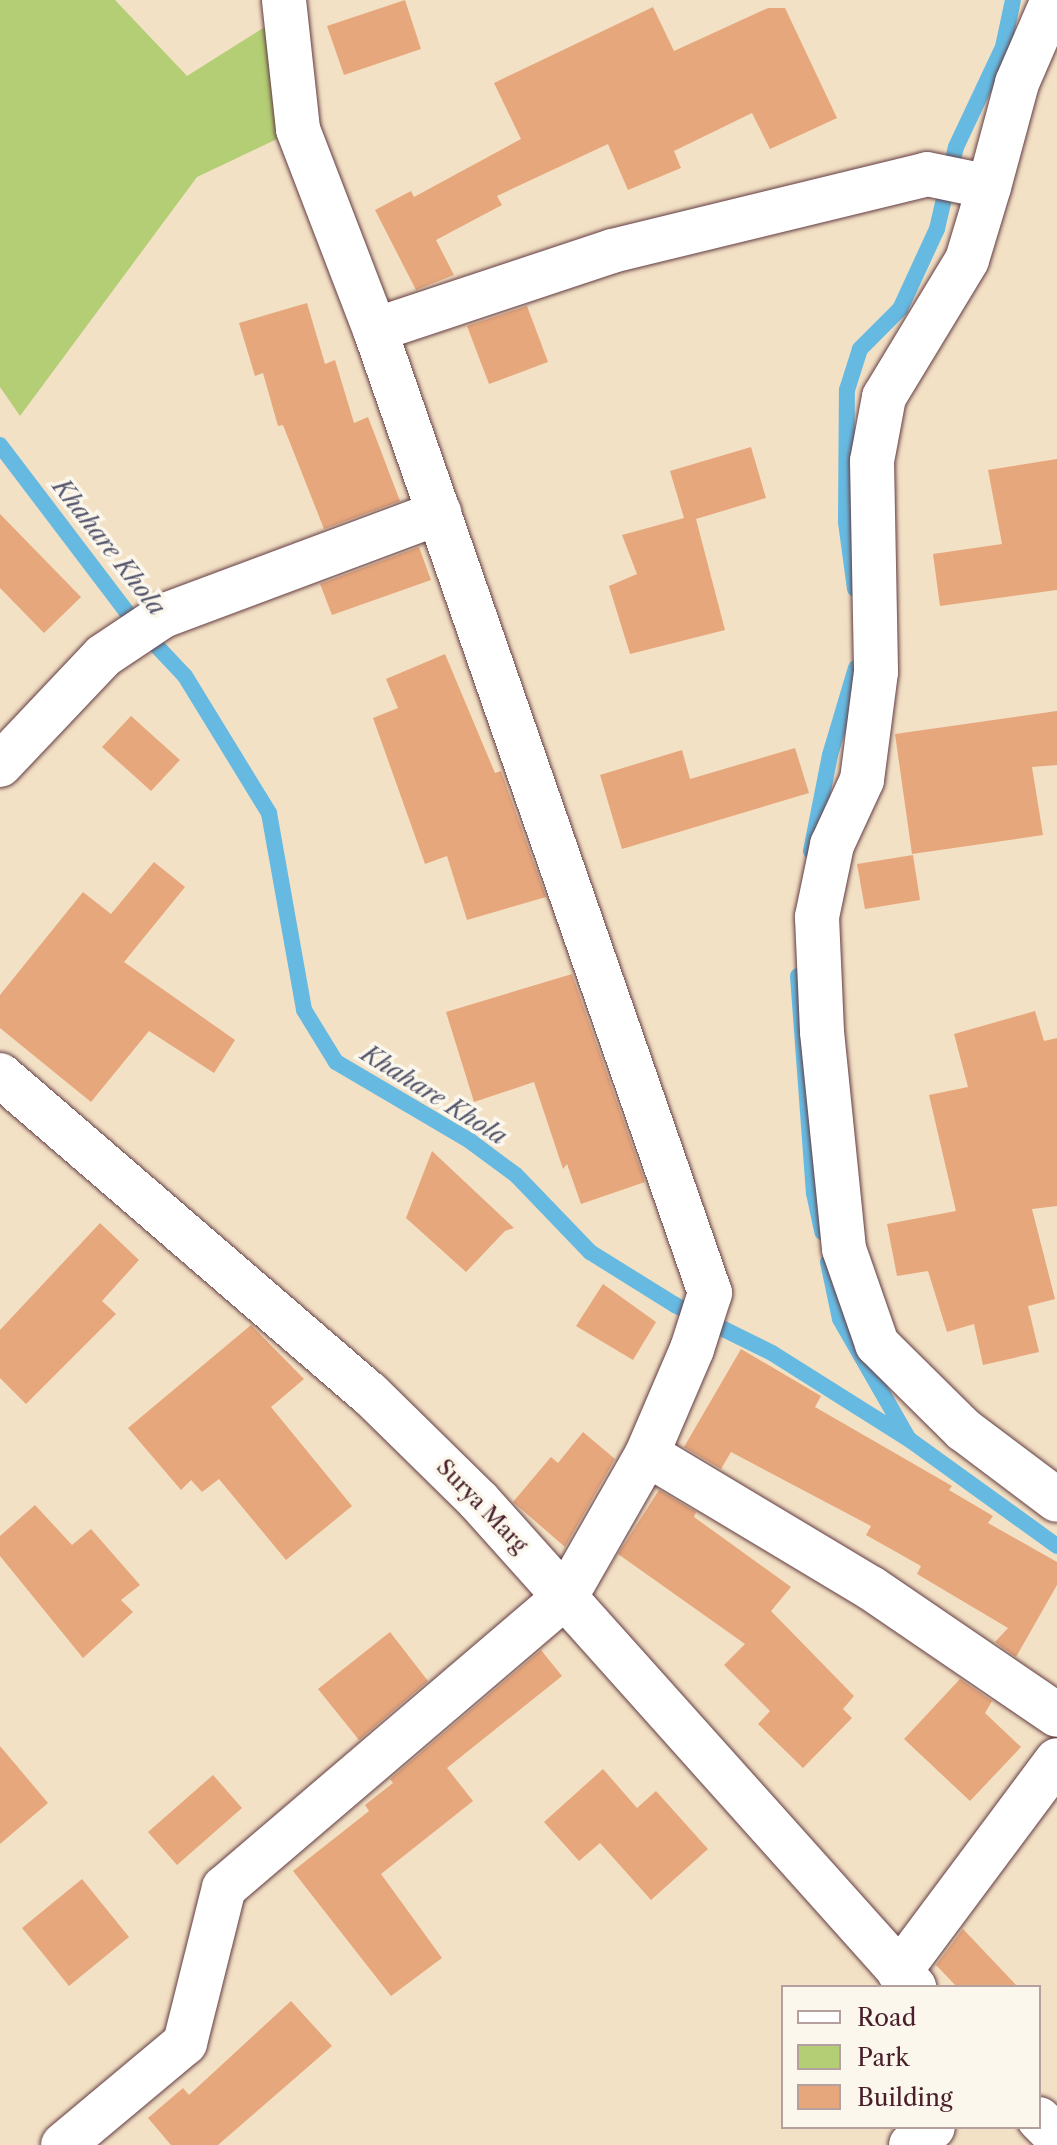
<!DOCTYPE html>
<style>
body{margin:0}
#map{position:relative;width:1057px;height:2145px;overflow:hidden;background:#f3e1c5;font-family:"Libre Caslon Text",serif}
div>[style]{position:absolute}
.green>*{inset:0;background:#b3ce74}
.stream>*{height:16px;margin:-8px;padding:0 8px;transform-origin:8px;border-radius:8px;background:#66bae2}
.building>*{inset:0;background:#e7a77d}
.roads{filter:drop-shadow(0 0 2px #633c42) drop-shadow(0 0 2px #633c42)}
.minor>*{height:44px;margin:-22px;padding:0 22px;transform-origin:22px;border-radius:22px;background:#fff}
span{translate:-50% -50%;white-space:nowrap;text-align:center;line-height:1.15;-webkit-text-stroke:7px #fbf7ec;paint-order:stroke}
.street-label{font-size:22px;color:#4a1f2b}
.water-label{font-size:24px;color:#54556b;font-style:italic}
.legend{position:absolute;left:781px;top:1985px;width:260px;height:144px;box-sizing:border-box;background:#fbf7ec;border:2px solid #b4a19f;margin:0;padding:10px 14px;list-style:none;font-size:24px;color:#4a1f2b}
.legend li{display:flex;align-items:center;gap:16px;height:40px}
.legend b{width:40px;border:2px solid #b4a19f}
</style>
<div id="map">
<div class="green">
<i style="clip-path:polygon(0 0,115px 0,187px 76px,284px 15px,298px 129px,197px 177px,20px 416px,0 387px)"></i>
</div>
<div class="stream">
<i style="left:0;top:445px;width:223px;rotate:52.8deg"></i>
<i style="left:135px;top:623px;width:73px;rotate:46.7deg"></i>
<i style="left:185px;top:676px;width:161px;rotate:58.5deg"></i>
<i style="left:269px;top:813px;width:200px;rotate:79.9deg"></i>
<i style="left:304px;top:1010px;width:61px;rotate:58.4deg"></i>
<i style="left:336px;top:1062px;width:156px;rotate:30.5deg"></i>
<i style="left:470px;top:1141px;width:57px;rotate:36.5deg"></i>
<i style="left:516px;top:1175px;width:107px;rotate:46.1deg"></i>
<i style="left:590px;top:1252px;width:100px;rotate:31.9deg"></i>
<i style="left:675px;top:1305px;width:108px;rotate:26.3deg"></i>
<i style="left:772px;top:1353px;width:163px;rotate:32.2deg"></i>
<i style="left:910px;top:1440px;width:181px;rotate:35.8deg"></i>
<i style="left:855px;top:589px;width:68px;rotate:-97.7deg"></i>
<i style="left:846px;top:522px;width:132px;rotate:-89.6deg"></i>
<i style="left:847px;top:390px;width:43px;rotate:-72.4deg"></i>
<i style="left:860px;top:349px;width:57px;rotate:-45deg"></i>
<i style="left:900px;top:309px;width:88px;rotate:-65.2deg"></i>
<i style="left:937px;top:229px;width:84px;rotate:-77deg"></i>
<i style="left:956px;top:147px;width:110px;rotate:-64.8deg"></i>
<i style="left:1003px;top:47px;width:48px;rotate:-78deg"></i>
<i style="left:811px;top:851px;width:98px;rotate:-78.8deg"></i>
<i style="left:830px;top:755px;width:91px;rotate:-73.4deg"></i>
<i style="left:798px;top:976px;width:218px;rotate:85.8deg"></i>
<i style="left:814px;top:1193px;width:40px;rotate:78deg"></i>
<i style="left:828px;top:1262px;width:58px;rotate:78.1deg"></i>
<i style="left:840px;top:1319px;width:135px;rotate:60.2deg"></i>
</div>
<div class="building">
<i style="clip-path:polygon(405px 0,421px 49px,344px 75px,327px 26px)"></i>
<i style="clip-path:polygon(653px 7px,674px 51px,768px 8px,785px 8px,837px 118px,770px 149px,752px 113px,674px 151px,681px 168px,628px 190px,608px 144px,497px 196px,502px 205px,436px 240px,454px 275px,416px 290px,375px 210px,411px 191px,414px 197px,521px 139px,494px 83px)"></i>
<i style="clip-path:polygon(307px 303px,325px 364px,335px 360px,354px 423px,368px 417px,400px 501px,324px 529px,283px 425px,278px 426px,263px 373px,255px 376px,239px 323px)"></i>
<i style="clip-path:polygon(527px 306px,548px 362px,489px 384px,467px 326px)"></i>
<i style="clip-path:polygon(751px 447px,766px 498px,696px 519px,725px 630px,630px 654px,609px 586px,637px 574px,622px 535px,684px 518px,670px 471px)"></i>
<i style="clip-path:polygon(1057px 459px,1057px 590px,940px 606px,933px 554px,1002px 544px,988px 470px)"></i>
<i style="clip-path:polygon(0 514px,81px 597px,44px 633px,0 588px)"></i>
<i style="clip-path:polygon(419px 547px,431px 580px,332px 615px,320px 584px)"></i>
<i style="clip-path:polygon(445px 654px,495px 773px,501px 771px,546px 897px,467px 920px,447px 856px,425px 864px,373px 718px,398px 708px,386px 679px)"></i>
<i style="clip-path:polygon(1057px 711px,1057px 765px,1032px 767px,1043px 835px,912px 854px,895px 734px)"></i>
<i style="clip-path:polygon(131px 716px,180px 760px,151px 791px,102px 747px)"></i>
<i style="clip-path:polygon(795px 748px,809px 793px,622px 849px,600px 775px,682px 750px,690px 779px)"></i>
<i style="clip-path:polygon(913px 855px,920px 900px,865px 909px,857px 864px)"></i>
<i style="clip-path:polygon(154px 862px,185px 887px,124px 962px,235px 1040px,214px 1073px,149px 1031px,91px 1102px,0 1028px,0 995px,83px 892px,111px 914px)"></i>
<i style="clip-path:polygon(572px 974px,645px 1182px,581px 1204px,567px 1164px,563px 1169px,534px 1082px,474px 1102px,446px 1012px)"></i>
<i style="clip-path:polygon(1035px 1011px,1044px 1041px,1057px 1038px,1057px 1206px,1032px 1209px,1055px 1299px,1028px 1306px,1039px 1352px,983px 1365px,974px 1324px,947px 1332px,928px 1271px,897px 1276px,887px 1224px,956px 1211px,929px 1095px,968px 1087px,954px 1034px)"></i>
<i style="clip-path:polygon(432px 1151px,514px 1228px,505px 1231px,466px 1272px,406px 1218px)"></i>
<i style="clip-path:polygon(100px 1223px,139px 1260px,102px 1301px,116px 1314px,26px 1404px,0 1378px,0 1330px)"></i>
<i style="clip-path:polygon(603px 1284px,656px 1322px,633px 1360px,576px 1326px)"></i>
<i style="clip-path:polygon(251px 1325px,304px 1379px,271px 1407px,352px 1506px,286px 1560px,219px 1479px,202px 1492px,191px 1480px,181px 1490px,128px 1428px)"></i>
<i style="clip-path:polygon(741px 1349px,821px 1396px,815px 1407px,952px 1486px,949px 1490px,993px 1516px,988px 1523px,1057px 1562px,1057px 1585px,1016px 1657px,995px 1642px,1008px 1628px,917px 1574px,921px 1566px,866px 1535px,871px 1526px,731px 1452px,721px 1469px,684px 1447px)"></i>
<i style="clip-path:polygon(583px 1432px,615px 1459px,565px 1547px,513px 1502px,551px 1457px,558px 1463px)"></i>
<i style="clip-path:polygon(659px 1490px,696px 1512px,694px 1517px,791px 1587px,771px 1611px,854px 1696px,843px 1709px,852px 1718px,803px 1768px,758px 1724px,770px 1711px,724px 1665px,745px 1644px,618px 1554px)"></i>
<i style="clip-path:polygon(35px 1505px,72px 1545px,91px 1529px,140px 1585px,121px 1600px,133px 1612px,83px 1658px,0 1556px,0 1536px)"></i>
<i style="clip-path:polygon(390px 1632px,428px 1681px,359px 1740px,318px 1689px)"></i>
<i style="clip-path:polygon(541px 1650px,562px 1676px,447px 1768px,473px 1801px,381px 1874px,442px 1958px,391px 1996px,293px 1871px,369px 1811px,365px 1805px,393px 1783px,390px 1779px)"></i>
<i style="clip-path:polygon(960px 1679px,992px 1701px,985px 1713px,1021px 1747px,970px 1801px,904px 1739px)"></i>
<i style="clip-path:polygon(0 1746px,48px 1803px,0 1844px)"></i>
<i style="clip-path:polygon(603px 1769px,637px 1808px,656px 1791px,708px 1849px,651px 1900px,600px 1843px,579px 1861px,544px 1822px)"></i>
<i style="clip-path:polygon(213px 1775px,242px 1808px,177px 1865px,148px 1832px)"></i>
<i style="clip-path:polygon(82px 1879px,129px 1937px,69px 1986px,22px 1928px)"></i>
<i style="clip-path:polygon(963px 1929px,1018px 1987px,957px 1987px,936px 1965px)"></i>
<i style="clip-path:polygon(291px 2001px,332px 2046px,218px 2145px,171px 2145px,148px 2118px,183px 2088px,189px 2095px)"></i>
</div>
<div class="roads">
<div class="minor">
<i style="left:989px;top:187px;width:76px;rotate:106.8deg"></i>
<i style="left:967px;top:260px;width:160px;rotate:121.2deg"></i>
<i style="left:884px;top:397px;width:65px;rotate:100.6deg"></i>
<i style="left:872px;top:461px;width:211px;rotate:88.9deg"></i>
<i style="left:876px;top:672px;width:109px;rotate:97.4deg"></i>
<i style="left:862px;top:780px;width:72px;rotate:114.8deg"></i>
<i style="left:832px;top:845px;width:74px;rotate:101.8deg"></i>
<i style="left:817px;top:917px;width:115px;rotate:87.5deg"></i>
<i style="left:822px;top:1032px;width:218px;rotate:84.2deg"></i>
<i style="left:844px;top:1249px;width:101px;rotate:70.8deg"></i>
<i style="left:877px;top:1344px;width:122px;rotate:44.7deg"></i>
<i style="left:964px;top:1430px;width:116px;rotate:37deg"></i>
<i style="left:375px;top:330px;width:250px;rotate:-18.4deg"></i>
<i style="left:612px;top:251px;width:324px;rotate:-13.7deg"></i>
<i style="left:927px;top:174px;width:63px;rotate:11.8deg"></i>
<i style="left:989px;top:187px;width:108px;rotate:-74.9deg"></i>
<i style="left:1017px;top:83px;width:90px;rotate:-66.6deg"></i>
<i style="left:0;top:765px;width:150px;rotate:-46.6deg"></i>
<i style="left:103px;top:656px;width:72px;rotate:-33.7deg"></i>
<i style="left:163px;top:616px;width:295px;rotate:-20.5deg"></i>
<i style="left:0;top:1075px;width:487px;rotate:40.8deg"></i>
<i style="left:369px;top:1393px;width:153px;rotate:44.5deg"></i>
<i style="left:478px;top:1500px;width:654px;rotate:48.16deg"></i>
<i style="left:647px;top:1454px;width:261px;rotate:30.9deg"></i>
<i style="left:871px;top:1588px;width:225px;rotate:34.3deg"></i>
<i style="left:899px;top:1972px;width:264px;rotate:-53.3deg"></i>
<i style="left:1039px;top:2119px;width:25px;rotate:45deg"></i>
<i style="left:63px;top:2145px;width:159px;rotate:-39.9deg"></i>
<i style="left:185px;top:2043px;width:160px;rotate:-75.9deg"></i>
<i style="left:224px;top:1888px;width:450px;rotate:-40.5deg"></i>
<i style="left:566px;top:1596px;width:163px;rotate:-60.3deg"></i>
<i style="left:647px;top:1454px;width:114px;rotate:-66.8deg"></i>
<i style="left:692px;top:1349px;width:59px;rotate:-72.2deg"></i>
<i style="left:710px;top:1293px;width:1020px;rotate:-109.18deg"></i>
<i style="left:375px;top:330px;width:215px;rotate:-111deg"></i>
<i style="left:298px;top:129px;width:130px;rotate:-96.2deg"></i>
<i style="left:911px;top:2145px;width:28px;rotate:-39deg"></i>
</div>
</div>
<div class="street-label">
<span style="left:482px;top:1506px;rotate:46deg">Surya Marg</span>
</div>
<div class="water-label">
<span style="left:109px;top:547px;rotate:52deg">Khahare Khola</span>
<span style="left:434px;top:1095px;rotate:32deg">Khahare Khola</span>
</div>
<ul class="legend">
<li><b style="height:10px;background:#fff"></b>Road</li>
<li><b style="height:22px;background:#b3ce74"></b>Park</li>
<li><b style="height:22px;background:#e7a77d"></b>Building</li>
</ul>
</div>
